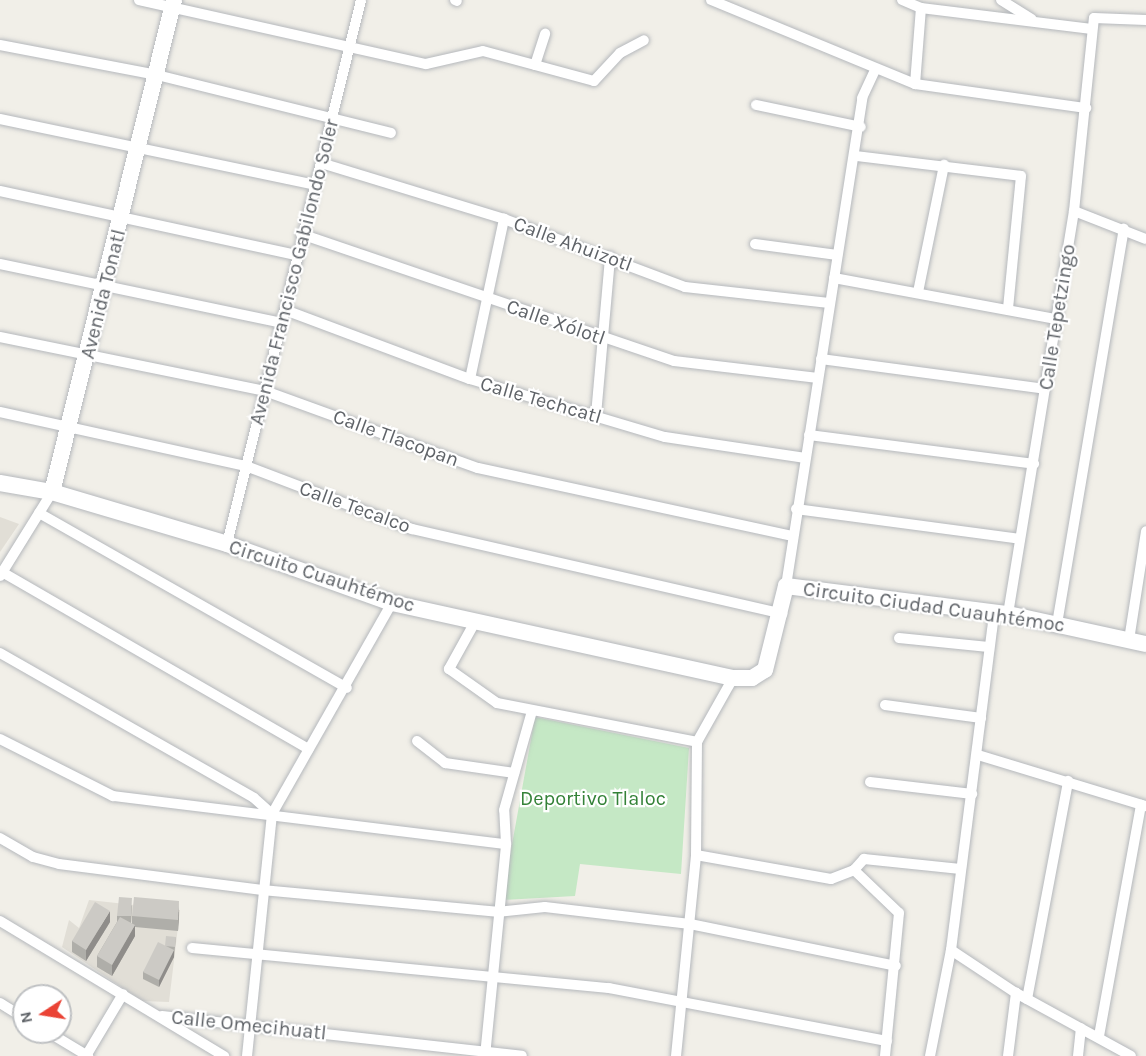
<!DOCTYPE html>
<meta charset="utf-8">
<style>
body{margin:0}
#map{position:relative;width:1146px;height:1056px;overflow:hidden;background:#f1efe8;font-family:Karla,sans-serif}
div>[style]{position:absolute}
.education>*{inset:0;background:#e1ded6}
.green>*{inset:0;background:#c5e8c5}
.roads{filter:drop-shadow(0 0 2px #b5b8bc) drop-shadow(0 0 2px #b5b8bc)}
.street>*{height:10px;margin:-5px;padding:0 5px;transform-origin:5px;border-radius:5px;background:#fff}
.secondary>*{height:16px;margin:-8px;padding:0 8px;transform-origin:8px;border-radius:8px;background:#fff}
.wall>*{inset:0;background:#afaea9}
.shaded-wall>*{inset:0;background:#8f8d8a}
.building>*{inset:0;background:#cccac5}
span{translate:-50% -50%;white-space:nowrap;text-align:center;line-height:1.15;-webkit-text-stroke:4.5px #fff;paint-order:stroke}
.street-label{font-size:20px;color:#5f6368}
.park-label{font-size:20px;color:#348238}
.north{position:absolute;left:12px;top:984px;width:60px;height:60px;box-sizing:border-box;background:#fff;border:2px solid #bfc1c3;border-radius:50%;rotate:258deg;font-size:16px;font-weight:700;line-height:24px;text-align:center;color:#5f6368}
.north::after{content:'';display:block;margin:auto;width:21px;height:27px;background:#ea4335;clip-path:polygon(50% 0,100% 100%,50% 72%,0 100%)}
</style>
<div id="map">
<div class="education">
<i style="clip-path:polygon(0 517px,19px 524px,0 552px)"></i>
<i style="clip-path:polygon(89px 900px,180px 910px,169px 1002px,142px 1001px,62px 947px,69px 920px,79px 928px)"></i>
</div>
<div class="green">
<i style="clip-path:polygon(535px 717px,689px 748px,681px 874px,580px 864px,575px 896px,502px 900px)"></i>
</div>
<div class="roads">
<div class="street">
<i style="left:139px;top:0;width:294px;rotate:12.6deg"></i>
<i style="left:426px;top:64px;width:58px;rotate:-12.8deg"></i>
<i style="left:483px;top:51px;width:115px;rotate:15.1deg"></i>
<i style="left:594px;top:81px;width:38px;rotate:-47deg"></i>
<i style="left:620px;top:53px;width:27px;rotate:-28deg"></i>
<i style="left:455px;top:0;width:2px;rotate:27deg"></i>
<i style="left:711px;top:0;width:221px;rotate:22.4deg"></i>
<i style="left:915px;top:84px;width:173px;rotate:8deg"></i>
<i style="left:902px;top:0;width:21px;rotate:23deg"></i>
<i style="left:921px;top:8px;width:172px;rotate:7deg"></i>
<i style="left:1001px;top:0;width:36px;rotate:32deg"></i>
<i style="left:0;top:45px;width:160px;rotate:10.8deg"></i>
<i style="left:157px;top:75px;width:241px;rotate:13.9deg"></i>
<i style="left:535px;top:65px;width:33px;rotate:-72deg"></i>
<i style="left:915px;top:84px;width:76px;rotate:-85.5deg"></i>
<i style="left:756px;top:105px;width:107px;rotate:11.8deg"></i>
<i style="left:0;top:119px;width:322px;rotate:11.8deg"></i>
<i style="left:856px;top:156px;width:166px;rotate:6.9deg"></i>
<i style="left:1021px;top:176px;width:133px;rotate:95.6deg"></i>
<i style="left:321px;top:163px;width:191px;rotate:17deg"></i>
<i style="left:504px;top:219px;width:193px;rotate:20.6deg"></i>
<i style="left:685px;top:287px;width:145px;rotate:6.3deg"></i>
<i style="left:0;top:191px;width:304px;rotate:12.2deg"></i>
<i style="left:1074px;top:211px;width:77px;rotate:21.3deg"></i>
<i style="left:301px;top:234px;width:394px;rotate:18.8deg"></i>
<i style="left:674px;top:361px;width:145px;rotate:6.7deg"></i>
<i style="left:755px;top:244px;width:83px;rotate:7.6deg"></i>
<i style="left:0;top:264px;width:289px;rotate:11.8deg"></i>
<i style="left:834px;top:278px;width:226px;rotate:10.5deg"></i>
<i style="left:918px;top:292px;width:130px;rotate:-78.4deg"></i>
<i style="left:285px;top:310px;width:197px;rotate:20.5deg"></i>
<i style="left:470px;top:379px;width:203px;rotate:16.6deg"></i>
<i style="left:665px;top:437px;width:142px;rotate:8.5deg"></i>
<i style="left:0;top:337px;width:270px;rotate:11.5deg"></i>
<i style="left:265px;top:391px;width:226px;rotate:19.9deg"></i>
<i style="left:478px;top:468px;width:321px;rotate:12.2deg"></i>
<i style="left:821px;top:359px;width:226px;rotate:7.6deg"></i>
<i style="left:470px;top:379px;width:164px;rotate:-78deg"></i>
<i style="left:0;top:412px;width:252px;rotate:12.4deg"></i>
<i style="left:246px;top:466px;width:178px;rotate:20.8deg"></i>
<i style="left:412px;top:529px;width:380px;rotate:12.9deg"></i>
<i style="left:596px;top:415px;width:159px;rotate:-84.9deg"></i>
<i style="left:809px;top:435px;width:227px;rotate:7.3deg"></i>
<i style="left:796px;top:509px;width:226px;rotate:7.6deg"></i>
<i style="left:39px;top:513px;width:354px;rotate:29.6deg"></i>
<i style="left:227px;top:544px;width:560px;rotate:-76.16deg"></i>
<i style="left:2px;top:572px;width:354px;rotate:30deg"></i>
<i style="left:0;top:576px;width:99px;rotate:-58.2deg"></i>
<i style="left:786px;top:586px;width:494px;rotate:-81.1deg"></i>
<i style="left:862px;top:98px;width:31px;rotate:-65deg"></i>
<i style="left:1008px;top:614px;width:408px;rotate:-80.7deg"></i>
<i style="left:1074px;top:211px;width:194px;rotate:-84.1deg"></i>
<i style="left:1094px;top:18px;width:52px;rotate:2.2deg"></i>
<i style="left:475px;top:622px;width:54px;rotate:119deg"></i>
<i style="left:449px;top:669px;width:59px;rotate:35.3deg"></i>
<i style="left:497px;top:703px;width:204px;rotate:11deg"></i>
<i style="left:1057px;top:624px;width:401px;rotate:-80.4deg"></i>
<i style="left:899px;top:638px;width:90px;rotate:5.7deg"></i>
<i style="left:1129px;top:640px;width:110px;rotate:-81.1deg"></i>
<i style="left:0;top:653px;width:292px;rotate:29.7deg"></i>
<i style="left:254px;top:798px;width:24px;rotate:42deg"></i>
<i style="left:885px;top:705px;width:97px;rotate:7.7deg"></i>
<i style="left:0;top:739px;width:127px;rotate:26.8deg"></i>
<i style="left:113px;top:796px;width:396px;rotate:7deg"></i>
<i style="left:417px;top:741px;width:36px;rotate:38deg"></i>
<i style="left:445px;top:763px;width:70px;rotate:8.2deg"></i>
<i style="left:978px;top:755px;width:176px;rotate:16.9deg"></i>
<i style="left:870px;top:782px;width:103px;rotate:6.7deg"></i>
<i style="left:0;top:838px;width:38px;rotate:30deg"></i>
<i style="left:33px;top:857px;width:27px;rotate:15deg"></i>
<i style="left:59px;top:864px;width:205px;rotate:7.3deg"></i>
<i style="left:262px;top:890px;width:236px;rotate:5.3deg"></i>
<i style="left:497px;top:912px;width:48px;rotate:-5.9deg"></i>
<i style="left:545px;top:907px;width:146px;rotate:6.7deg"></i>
<i style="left:690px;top:924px;width:210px;rotate:11.5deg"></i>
<i style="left:696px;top:855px;width:137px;rotate:10.1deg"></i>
<i style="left:831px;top:879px;width:25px;rotate:-21deg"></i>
<i style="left:854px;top:870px;width:15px;rotate:-48deg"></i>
<i style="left:864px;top:859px;width:97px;rotate:5.9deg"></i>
<i style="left:854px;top:870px;width:62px;rotate:43.7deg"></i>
<i style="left:899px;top:913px;width:144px;rotate:95.6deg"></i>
<i style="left:0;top:921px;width:262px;rotate:31.1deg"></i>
<i style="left:192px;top:948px;width:419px;rotate:5.5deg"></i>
<i style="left:609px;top:988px;width:283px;rotate:10.8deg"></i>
<i style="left:951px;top:950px;width:78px;rotate:33.5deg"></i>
<i style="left:1016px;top:993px;width:131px;rotate:28.7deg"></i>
<i style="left:1027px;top:999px;width:222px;rotate:-79.3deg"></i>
<i style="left:0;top:1003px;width:28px;rotate:32deg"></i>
<i style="left:162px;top:1016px;width:362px;rotate:6.3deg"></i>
<i style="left:48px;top:1032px;width:47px;rotate:31deg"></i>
<i style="left:1099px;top:1036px;width:235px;rotate:-79.7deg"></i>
<i style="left:86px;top:1056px;width:72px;rotate:-59.2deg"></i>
<i style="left:247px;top:1056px;width:243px;rotate:-84.1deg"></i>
<i style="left:272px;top:814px;width:243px;rotate:-60.4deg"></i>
<i style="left:485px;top:1056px;width:213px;rotate:-84.3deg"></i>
<i style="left:506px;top:844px;width:34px;rotate:-93deg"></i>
<i style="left:504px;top:810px;width:103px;rotate:-74.2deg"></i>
<i style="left:676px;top:1056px;width:202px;rotate:-84.3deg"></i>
<i style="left:696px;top:855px;width:113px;rotate:-89.5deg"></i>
<i style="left:697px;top:742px;width:73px;rotate:-60.6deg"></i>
<i style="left:930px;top:1056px;width:108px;rotate:-78.8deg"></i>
<i style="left:951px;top:950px;width:341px;rotate:-82.7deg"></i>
<i style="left:1008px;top:1056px;width:64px;rotate:-82.8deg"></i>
<i style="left:1078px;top:1056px;width:28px;rotate:-84deg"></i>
</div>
<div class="secondary">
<i style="left:0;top:483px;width:53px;rotate:9.8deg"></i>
<i style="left:52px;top:492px;width:183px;rotate:16.5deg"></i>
<i style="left:227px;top:544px;width:175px;rotate:19.7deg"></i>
<i style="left:392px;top:603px;width:349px;rotate:12.4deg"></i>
<i style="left:733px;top:678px;width:19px"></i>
<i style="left:752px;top:678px;width:15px;rotate:-32deg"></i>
<i style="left:765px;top:670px;width:87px;rotate:-76deg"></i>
<i style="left:786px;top:586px;width:224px;rotate:7.2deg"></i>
<i style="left:1008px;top:614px;width:141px;rotate:12.3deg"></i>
<i style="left:52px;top:492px;width:507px;rotate:-76.07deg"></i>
</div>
</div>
<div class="wall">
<i style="clip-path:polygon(132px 905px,131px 923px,132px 924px,132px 916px,179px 912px,178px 931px,135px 927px,135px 936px,112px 976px,97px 967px,97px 956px,117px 922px,117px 916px)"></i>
<i style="clip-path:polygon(110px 922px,86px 961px,72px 952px,72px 941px)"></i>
<i style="clip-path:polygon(176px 937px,174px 957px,159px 987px,143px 979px,143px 972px,165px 946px)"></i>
</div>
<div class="shaded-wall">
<i style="clip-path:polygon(179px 901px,179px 912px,178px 931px,178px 920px)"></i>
<i style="clip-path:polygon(110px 911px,110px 922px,86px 961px,86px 950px)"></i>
<i style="clip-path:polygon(135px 925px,135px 936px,112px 976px,112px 965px)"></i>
<i style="clip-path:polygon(174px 950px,174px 957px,159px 987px,159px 980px)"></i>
</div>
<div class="building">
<i style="clip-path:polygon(119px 897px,132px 898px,131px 916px,117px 916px)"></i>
<i style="clip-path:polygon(134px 897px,179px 901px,178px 920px,132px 916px)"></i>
<i style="clip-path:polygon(95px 902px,110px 911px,86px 950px,72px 941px)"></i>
<i style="clip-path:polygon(120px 917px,135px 925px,112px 965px,97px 956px)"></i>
<i style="clip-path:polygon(166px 936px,176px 937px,175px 947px,165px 946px)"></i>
<i style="clip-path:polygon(158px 942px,174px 950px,159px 980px,143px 972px)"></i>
</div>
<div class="street-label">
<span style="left:573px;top:244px;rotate:20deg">Calle Ahuizotl</span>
<span style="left:294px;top:272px;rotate:-76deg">Avenida Francisco Gabilondo Soler</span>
<span style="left:103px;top:294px;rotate:-76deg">Avenida Tonatl</span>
<span style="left:1057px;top:317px;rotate:-81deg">Calle Tepetzingo</span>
<span style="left:556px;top:322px;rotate:19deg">Calle Xólotl</span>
<span style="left:541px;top:400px;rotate:16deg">Calle Techcatl</span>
<span style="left:396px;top:438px;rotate:20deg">Calle Tlacopan</span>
<span style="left:355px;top:507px;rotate:20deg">Calle Tecalco</span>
<span style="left:322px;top:576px;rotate:18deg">Circuito Cuauhtémoc</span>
<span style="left:934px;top:607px;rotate:8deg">Circuito Ciudad Cuauhtémoc</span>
<span style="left:249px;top:1025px;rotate:6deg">Calle Omecihuatl</span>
</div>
<div class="park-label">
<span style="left:593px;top:798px">Deportivo Tlaloc</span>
</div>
<div class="north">N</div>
</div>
